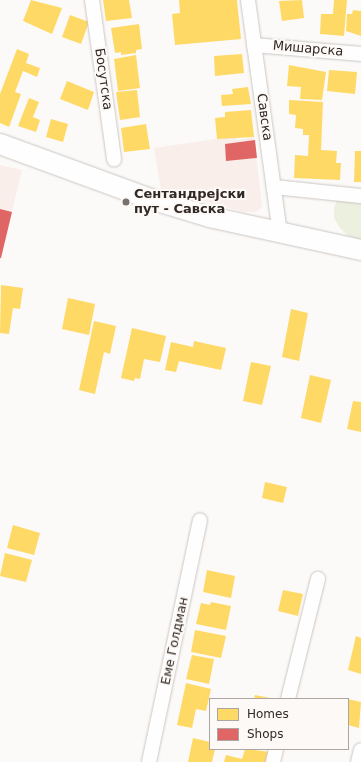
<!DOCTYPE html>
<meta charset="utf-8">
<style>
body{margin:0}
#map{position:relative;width:361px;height:762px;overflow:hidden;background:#fcfaf8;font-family:"DejaVu Sans",sans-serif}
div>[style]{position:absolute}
.built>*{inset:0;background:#f9eee9}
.green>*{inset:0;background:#ecf0df}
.homes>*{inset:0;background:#ffd966}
.shops>*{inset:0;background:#e06666}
.roads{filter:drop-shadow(0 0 1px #cac6c3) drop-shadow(0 0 1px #cac6c3)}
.street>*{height:14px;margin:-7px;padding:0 7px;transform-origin:7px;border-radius:7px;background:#fffefe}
.secondary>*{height:20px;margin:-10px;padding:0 10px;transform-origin:10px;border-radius:10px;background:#fffefe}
.dots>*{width:11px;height:11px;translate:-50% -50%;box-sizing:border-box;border:2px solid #fdf9f7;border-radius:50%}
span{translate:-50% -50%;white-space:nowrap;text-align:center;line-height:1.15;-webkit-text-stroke:4px #fdf9f7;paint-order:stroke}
.street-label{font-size:13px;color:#312925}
.poi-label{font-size:13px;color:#312925;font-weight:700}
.left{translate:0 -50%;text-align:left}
.legend{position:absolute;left:209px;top:698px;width:140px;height:52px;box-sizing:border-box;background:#fdf9f7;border:1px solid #aba6a3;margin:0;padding:5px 7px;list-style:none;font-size:12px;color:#312925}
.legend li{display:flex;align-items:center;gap:8px;height:20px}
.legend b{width:20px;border:1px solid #aba6a3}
</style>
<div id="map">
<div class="built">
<i style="clip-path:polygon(236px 136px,237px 140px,254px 137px,262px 207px,256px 212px,245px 212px,161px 190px,154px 148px)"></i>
<i style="clip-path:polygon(0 165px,22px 170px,0 261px)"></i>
</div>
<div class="green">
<i style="clip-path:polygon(337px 200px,361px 201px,361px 241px,348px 236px,340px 228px,334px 218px,334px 208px)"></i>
</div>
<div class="homes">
<i style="clip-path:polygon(31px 0,62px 8px,52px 34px,23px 21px)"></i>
<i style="clip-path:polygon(103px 0,129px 0,132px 18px,106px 21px)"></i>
<i style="clip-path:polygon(179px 0,237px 0,241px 39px,175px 45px,172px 14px,180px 13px)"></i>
<i style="clip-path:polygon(302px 0,304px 18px,282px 21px,279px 1px)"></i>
<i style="clip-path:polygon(334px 0,347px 0,344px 36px,320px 34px,321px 14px,333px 14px)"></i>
<i style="clip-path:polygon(353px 10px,361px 11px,361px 36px,346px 31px,347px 14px,352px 14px)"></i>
<i style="clip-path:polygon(70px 15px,89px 22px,81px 44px,62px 37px)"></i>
<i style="clip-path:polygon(139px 24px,142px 49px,136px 50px,136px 53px,121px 55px,121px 52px,115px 53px,111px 28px)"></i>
<i style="clip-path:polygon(17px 49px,29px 54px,26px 63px,40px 68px,37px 77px,23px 71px,15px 92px,21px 94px,9px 127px,0 123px,0 94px)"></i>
<i style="clip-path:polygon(242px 54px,244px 73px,215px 76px,214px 56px)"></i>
<i style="clip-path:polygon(136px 55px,140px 88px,118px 91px,114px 59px)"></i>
<i style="clip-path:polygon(289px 65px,326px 72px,322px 100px,300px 99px,301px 87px,287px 86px)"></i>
<i style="clip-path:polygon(329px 70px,357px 72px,355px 94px,327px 91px)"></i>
<i style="clip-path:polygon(67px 81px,94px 92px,88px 110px,60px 99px)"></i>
<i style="clip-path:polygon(248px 87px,251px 104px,222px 106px,221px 95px,233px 94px,232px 89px)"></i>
<i style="clip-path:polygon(137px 90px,140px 117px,120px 120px,116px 92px)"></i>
<i style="clip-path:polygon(29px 98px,39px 102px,33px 117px,40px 120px,36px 132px,18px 126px)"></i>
<i style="clip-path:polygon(289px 100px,323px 102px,321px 150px,337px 151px,336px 163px,341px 163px,340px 180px,294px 178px,295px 155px,308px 156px,309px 135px,303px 135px,303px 129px,295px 128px,296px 115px,289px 114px)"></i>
<i style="clip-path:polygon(251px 110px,254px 137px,217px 139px,215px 118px,225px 117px,225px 112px)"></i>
<i style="clip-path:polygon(51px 119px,68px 124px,63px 142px,46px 137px)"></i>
<i style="clip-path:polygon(146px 124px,150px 149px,124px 152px,121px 128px)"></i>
<i style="clip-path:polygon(355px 151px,361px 151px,361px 182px,354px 182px)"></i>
<i style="clip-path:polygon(1px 285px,23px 288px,20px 309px,13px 308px,9px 334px,0 333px)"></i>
<i style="clip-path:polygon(68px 298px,95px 304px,89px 335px,62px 329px)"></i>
<i style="clip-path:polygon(291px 309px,308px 313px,299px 361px,282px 357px)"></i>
<i style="clip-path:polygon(94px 321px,116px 326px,110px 354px,104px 352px,95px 394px,79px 390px)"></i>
<i style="clip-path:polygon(132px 328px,166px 336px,160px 362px,144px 359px,140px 379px,135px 378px,134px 381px,121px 378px)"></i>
<i style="clip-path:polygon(194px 341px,226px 348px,221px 370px,179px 361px,176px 372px,165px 370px,171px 342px,193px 347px)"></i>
<i style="clip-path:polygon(251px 362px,271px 366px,262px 405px,243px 401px)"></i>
<i style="clip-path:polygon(310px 375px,331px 380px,321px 423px,301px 418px)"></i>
<i style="clip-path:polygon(353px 401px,361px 402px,361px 432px,347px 429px)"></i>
<i style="clip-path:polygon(265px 482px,287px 487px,283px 503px,262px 498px)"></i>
<i style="clip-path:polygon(13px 525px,40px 533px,34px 555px,7px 548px)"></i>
<i style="clip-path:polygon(5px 553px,32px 560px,26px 582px,0 576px)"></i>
<i style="clip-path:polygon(207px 570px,235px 576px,231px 598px,203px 592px)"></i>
<i style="clip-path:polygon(283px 590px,303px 594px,298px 616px,278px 611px)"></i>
<i style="clip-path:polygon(211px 602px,231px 606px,226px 630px,196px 624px,201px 603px,210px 605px)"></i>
<i style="clip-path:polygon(195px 630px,226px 636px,221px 658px,191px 652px)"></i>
<i style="clip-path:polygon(356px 636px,361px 638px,361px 674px,348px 670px)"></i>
<i style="clip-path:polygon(192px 655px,214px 659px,209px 684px,186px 679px)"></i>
<i style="clip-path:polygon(186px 683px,211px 689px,206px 711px,196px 709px,192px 728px,177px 725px)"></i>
<i style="clip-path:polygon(255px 695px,270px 698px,270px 699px,254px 699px)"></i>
<i style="clip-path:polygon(348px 699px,361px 702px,359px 728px,348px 725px)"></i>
<i style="clip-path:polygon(193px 738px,210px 742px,210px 749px,215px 749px,212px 762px,188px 762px)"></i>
<i style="clip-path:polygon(245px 749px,271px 752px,269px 762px,224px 762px,226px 755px,242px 759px)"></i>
</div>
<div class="shops">
<i style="clip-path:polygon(255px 140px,257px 158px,226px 161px,225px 144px)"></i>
<i style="clip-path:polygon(0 209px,12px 212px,1px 258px,0 258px)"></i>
</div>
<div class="roads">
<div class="street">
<i style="left:92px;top:0;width:161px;rotate:82.1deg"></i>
<i style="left:248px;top:0;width:236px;rotate:82.2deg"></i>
<i style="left:254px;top:45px;width:107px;rotate:4.8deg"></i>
<i style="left:274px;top:187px;width:87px;rotate:5.9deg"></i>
<i style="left:288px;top:699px;width:124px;rotate:-76deg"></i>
<i style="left:149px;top:762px;width:247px;rotate:-78.1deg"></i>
<i style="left:273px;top:762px;width:13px;rotate:-77deg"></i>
<i style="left:358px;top:762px;width:12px;rotate:-76deg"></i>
</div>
<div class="secondary">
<i style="left:0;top:144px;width:160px;rotate:20.1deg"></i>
<i style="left:150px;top:199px;width:63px;rotate:16.7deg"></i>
<i style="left:210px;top:217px;width:155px;rotate:12.3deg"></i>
</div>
</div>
<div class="dots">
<i style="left:126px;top:202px;background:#78726f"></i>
</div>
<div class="street-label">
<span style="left:308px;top:49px;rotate:5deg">Мишарска</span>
<span style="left:103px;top:79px;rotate:82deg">Босутска</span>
<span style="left:264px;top:117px;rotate:82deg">Савска</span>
<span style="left:175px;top:641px;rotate:-78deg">Еме Голдман</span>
</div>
<div class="poi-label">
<span class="left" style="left:134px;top:202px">Сентандрејски<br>пут - Савска</span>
</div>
<ul class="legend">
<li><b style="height:11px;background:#ffd966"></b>Homes</li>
<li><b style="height:11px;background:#e06666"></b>Shops</li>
</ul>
</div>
